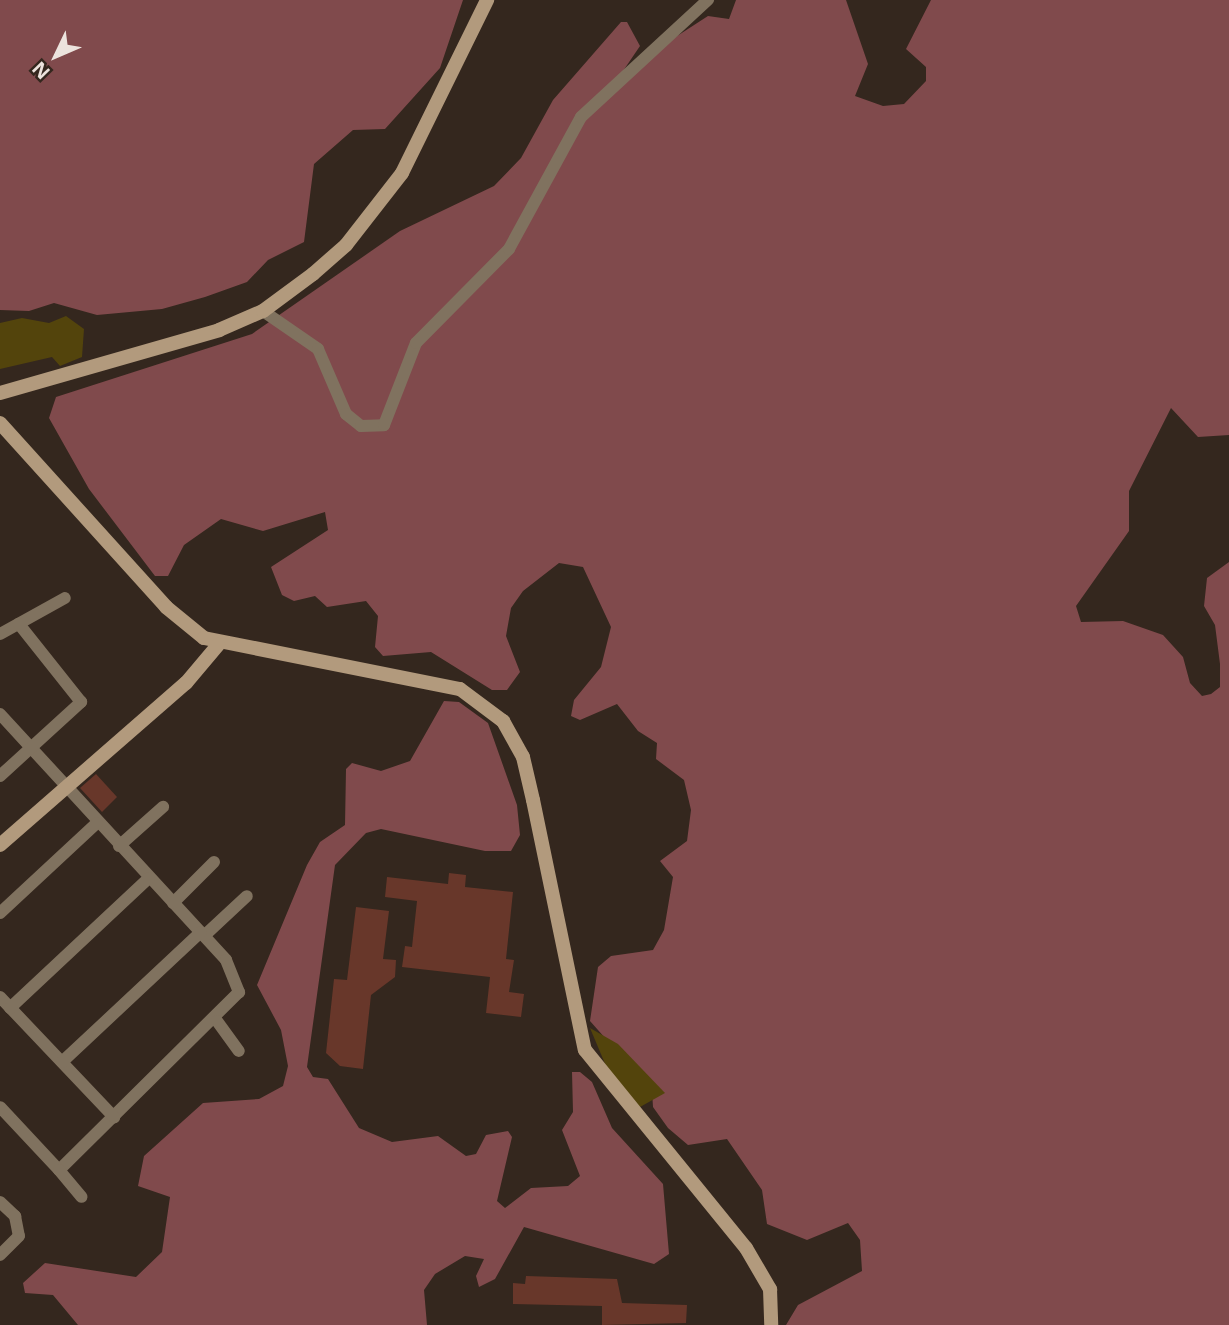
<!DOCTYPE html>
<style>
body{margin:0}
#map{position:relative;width:1229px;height:1325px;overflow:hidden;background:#34271e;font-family:"Open Sans",sans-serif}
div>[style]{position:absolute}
.forest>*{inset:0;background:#804a4c}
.water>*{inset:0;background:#53440c}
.building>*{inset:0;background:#68372a}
.street>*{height:12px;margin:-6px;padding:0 6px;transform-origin:6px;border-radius:6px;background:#80725f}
.secondary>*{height:14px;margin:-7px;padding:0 7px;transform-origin:7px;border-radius:7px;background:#b29a7d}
span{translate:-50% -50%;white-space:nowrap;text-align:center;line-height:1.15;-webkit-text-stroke:6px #34271e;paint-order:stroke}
.north{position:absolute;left:21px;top:21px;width:70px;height:70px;-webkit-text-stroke:5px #34271e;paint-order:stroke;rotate:226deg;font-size:19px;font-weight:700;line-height:28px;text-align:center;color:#ece3dd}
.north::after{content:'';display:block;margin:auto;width:24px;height:32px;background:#ece3dd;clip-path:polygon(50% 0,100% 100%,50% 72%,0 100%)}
</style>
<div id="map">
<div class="forest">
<i style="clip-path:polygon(0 0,463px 0,440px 68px,385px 129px,353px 130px,314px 164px,304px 242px,268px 260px,247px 282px,205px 297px,162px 309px,97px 315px,54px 303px,29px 311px,0 310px)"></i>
<i style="clip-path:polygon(736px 0,846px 0,868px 64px,855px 96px,883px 106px,904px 104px,926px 81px,926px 67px,906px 49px,931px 0,1229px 0,1229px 435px,1198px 437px,1171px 408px,1129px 491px,1129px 531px,1076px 606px,1081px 622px,1123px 621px,1163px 635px,1183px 657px,1190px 683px,1202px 696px,1211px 694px,1220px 687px,1220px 664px,1215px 625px,1204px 606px,1207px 578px,1229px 562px,1229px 1325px,786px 1325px,798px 1305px,862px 1271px,860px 1240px,848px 1223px,807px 1240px,767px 1224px,762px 1190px,727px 1139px,688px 1145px,668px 1128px,653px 1107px,652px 1091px,590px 1021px,598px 967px,611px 956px,653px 950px,664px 930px,673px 877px,660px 861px,687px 841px,691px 810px,684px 780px,656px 759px,657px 743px,638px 731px,617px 704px,580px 720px,571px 716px,574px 700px,601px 667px,611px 627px,583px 567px,559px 563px,523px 591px,511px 608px,506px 636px,520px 672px,507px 690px,492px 690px,431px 652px,383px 656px,375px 647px,378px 616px,366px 601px,327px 607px,315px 596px,294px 601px,282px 595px,271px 567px,328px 530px,325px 512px,263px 531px,221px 519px,184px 545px,168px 576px,155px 576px,89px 489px,49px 418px,56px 397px,252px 334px,400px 231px,494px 186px,521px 158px,553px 100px,621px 22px,627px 22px,640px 46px,623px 71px,708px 16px,729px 19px)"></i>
<i style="clip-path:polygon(444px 701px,459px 702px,488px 723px,517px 805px,520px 835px,511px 851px,485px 851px,381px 829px,366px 833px,335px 865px,307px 1067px,313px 1077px,328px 1079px,359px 1128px,392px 1142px,438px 1136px,466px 1156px,476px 1154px,486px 1135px,508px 1131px,512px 1137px,497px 1201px,505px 1208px,531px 1188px,568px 1186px,580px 1176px,562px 1130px,573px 1112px,572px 1072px,580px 1072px,592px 1082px,612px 1128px,663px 1184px,669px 1254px,654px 1264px,524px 1227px,495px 1279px,479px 1287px,476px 1276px,484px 1259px,465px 1256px,435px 1274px,424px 1290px,427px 1325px,78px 1325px,53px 1295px,25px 1293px,23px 1283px,45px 1263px,136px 1277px,162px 1252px,170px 1197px,138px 1186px,144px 1156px,203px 1103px,259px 1099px,283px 1086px,288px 1066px,281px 1030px,257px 985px,307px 865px,320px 842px,345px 825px,346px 769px,352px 763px,381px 771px,410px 761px)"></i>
</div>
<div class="water">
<i style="clip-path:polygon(66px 316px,84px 329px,82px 357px,60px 366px,52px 357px,0 369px,0 323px,22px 318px,49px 323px)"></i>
<i style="clip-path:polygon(590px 1028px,618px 1044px,665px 1093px,640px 1107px,606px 1066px)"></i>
</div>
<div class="building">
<i style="clip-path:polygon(96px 774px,117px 797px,102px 812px,80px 788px)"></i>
<i style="clip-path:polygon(449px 873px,466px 875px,465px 887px,513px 892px,506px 959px,514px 960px,509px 992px,524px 994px,521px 1017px,486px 1013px,490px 977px,402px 967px,405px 946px,412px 947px,417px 901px,385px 897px,387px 877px,448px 884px)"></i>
<i style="clip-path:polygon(356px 907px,389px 911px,383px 959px,396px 960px,395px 977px,371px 995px,363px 1069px,340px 1066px,326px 1053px,334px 979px,347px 980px)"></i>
<i style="clip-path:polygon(526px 1276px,617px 1279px,622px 1303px,687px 1305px,686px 1323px,602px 1325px,602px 1306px,513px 1304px,513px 1283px,525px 1284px)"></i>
</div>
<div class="street">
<i style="left:263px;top:311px;width:67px;rotate:34.6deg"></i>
<i style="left:318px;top:349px;width:71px;rotate:66.7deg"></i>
<i style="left:346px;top:414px;width:19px;rotate:39deg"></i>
<i style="left:361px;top:426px;width:23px;rotate:-2deg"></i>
<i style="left:384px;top:425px;width:88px;rotate:-68.7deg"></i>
<i style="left:416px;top:343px;width:132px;rotate:-45.3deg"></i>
<i style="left:509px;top:249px;width:150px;rotate:-61.4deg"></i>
<i style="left:581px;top:117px;width:173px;rotate:-42.7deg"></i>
<i style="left:0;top:634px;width:74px;rotate:-29deg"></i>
<i style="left:0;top:714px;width:334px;rotate:47.4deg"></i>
<i style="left:226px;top:960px;width:35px;rotate:68deg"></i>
<i style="left:239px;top:992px;width:253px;rotate:135.3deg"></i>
<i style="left:59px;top:1170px;width:86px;rotate:-133.1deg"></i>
<i style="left:0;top:776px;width:110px;rotate:-42.4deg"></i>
<i style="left:81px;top:702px;width:100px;rotate:-128.5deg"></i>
<i style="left:119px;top:846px;width:59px;rotate:-41.6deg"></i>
<i style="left:173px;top:903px;width:58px;rotate:-45deg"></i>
<i style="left:0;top:913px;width:132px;rotate:-42.9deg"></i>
<i style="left:205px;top:935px;width:57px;rotate:-42.9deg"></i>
<i style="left:0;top:997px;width:166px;rotate:46.5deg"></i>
<i style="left:10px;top:1008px;width:190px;rotate:-43.1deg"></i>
<i style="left:217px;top:1021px;width:37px;rotate:54deg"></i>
<i style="left:62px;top:1062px;width:190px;rotate:-43.1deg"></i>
<i style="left:59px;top:1170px;width:35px;rotate:50deg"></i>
<i style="left:0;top:1202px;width:21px;rotate:43deg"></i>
<i style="left:15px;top:1216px;width:20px;rotate:79deg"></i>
<i style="left:19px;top:1236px;width:27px;rotate:135deg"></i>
</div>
<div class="secondary">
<i style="left:0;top:393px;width:228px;rotate:-16deg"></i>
<i style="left:219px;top:330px;width:48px;rotate:-23.4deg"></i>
<i style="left:263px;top:311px;width:62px;rotate:-36.5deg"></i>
<i style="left:313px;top:274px;width:44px;rotate:-41.3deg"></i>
<i style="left:346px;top:245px;width:91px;rotate:-52.1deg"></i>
<i style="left:402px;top:173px;width:193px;rotate:-63.8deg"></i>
<i style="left:0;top:423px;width:248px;rotate:47.9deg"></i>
<i style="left:166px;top:607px;width:49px;rotate:39.2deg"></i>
<i style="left:204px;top:638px;width:261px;rotate:11.3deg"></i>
<i style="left:460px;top:689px;width:54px;rotate:36.7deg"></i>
<i style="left:503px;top:721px;width:41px;rotate:60.9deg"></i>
<i style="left:523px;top:757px;width:44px;rotate:76.9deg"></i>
<i style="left:533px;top:800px;width:255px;rotate:78.3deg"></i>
<i style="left:585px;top:1050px;width:255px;rotate:50.9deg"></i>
<i style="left:746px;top:1248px;width:48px;rotate:59.7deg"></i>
<i style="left:770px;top:1289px;width:36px;rotate:88deg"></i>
<i style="left:0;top:845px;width:247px;rotate:-41.1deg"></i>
<i style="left:186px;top:683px;width:50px;rotate:-49.9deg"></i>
</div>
<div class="north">N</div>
</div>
